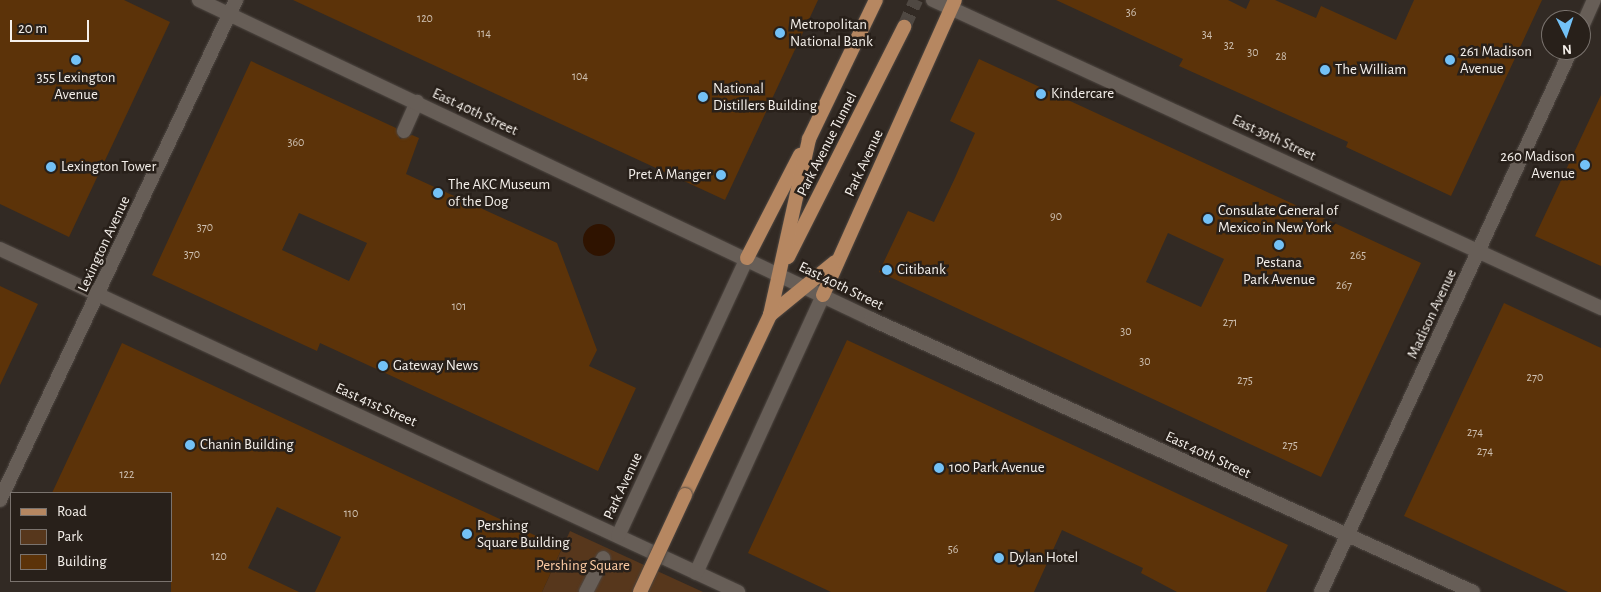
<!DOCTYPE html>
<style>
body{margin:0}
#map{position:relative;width:1601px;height:592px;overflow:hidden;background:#322a24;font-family:"Alegreya Sans",sans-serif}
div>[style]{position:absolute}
.green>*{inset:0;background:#57371c}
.water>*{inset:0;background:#2f1300}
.round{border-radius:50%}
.building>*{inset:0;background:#5c3309}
.primary-tunnel>*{height:14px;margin-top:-7px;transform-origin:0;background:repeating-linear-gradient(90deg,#4f4842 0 14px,transparent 0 21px)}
.roads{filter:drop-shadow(0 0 1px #4e4742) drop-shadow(0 0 1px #4e4742)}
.service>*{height:14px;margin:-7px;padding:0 7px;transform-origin:7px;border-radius:7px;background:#675e57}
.pedestrian>*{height:14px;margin:-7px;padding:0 7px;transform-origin:7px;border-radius:7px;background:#675e57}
.minor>*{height:14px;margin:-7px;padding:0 7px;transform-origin:7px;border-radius:7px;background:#675e57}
.secondary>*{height:14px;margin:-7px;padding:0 7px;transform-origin:7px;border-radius:7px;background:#675e57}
.primary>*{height:14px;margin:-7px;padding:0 7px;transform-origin:7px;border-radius:7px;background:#b68761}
.bridges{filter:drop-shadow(0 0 1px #4e4742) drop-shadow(0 0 1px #4e4742)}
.primary-bridge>*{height:14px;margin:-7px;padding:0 7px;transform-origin:7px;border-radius:7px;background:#b68761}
.dots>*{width:14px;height:14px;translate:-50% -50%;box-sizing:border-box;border:2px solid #28201a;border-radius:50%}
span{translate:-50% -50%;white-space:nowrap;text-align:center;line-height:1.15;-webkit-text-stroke:5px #28201a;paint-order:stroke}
.number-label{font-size:12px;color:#cfc1b2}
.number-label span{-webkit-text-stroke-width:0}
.poi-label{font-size:15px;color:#f5f0eb}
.left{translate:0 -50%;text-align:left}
.right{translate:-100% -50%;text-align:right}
.street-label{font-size:15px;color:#f5f0eb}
.park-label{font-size:15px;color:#fccaa2}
.legend{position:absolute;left:10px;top:492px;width:162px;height:90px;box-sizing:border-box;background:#28201a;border:1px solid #7a736e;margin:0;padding:6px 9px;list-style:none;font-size:15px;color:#f5f0eb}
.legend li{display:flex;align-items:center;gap:10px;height:25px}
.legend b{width:25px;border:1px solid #7a736e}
.north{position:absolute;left:1541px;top:10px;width:50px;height:50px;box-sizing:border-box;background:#28201a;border:1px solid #7a736e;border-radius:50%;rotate:176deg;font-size:14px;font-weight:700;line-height:20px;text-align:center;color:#f5f0eb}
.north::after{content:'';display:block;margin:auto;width:18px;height:22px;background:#73c1f6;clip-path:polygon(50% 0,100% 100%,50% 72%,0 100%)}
.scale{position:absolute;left:10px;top:20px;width:79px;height:22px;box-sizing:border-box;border:2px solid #f5f0eb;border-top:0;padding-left:6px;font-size:15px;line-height:18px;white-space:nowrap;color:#f5f0eb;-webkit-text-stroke:4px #28201a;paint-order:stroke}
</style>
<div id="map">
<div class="green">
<i style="clip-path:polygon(570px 531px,703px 592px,542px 592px)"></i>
</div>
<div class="water">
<i class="round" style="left:583px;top:224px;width:32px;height:32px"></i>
</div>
<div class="building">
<i style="clip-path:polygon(0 0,124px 0,170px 22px,69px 237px,0 204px)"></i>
<i style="clip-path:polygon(293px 0,818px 0,725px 200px)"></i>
<i style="clip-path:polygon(1056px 0,1228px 0,1246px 9px,1250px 0,1275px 0,1316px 18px,1321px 6px,1396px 40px,1414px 0,1542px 0,1451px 196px,1346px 147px,1348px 142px,1179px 66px,1183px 59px)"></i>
<i style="clip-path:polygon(evenodd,979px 59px,1421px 263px,1321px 477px,879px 272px,908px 211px,934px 222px,955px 178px,975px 133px,950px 121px,979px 59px,1168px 233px,1224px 259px,1201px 307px,1146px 282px,1168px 233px)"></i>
<i style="clip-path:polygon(evenodd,251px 61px,396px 128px,400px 139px,412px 135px,419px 138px,406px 174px,557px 243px,597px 350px,589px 366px,636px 388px,598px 471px,320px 343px,317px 351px,152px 275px,251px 61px,299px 213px,367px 243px,349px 281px,282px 250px,299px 213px)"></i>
<i style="clip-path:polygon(1601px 95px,1601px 266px,1535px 236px)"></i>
<i style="clip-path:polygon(0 286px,38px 304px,0 385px)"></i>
<i style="clip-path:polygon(1504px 303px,1601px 348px,1601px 592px,1568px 592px,1404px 516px)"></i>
<i style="clip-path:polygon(847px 340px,1288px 545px,1266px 592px,1177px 592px,1141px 573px,1143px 568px,1062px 530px,1034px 592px,831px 592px,748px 553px)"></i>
<i style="clip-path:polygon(122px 343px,562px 548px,542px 592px,315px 592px,341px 537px,277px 507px,248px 568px,299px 592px,171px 592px,171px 493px,52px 493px)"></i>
</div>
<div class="primary-tunnel">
<i style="left:904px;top:27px;width:30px;rotate:-66deg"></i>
</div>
<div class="roads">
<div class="service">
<i style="left:404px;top:131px;width:32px;rotate:-66deg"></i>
</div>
<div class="pedestrian">
<i style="left:586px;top:592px;width:38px;rotate:-63deg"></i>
</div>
<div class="minor">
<i style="left:199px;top:0;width:744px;rotate:25.39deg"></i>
<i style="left:871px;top:319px;width:661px;rotate:24.39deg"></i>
<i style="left:933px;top:0;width:736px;rotate:24.75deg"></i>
<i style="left:0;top:249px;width:814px;rotate:24.93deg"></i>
<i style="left:618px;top:536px;width:306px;rotate:-65.1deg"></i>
<i style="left:696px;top:573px;width:306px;rotate:-65.4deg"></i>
</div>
<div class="secondary">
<i style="left:1581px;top:29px;width:32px;rotate:-66deg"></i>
<i style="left:0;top:500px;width:553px;rotate:-64.73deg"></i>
<i style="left:1321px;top:592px;width:597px;rotate:-65.24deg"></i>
</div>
<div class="primary">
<i style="left:788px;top:257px;width:258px;rotate:-63.2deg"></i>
<i style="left:747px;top:258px;width:116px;rotate:-62.8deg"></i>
<i style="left:823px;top:295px;width:323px;rotate:-65.9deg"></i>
<i style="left:770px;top:315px;width:84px;rotate:-39.2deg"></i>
<i style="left:685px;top:495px;width:199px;rotate:-64.7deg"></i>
<i style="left:770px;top:315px;width:180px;rotate:-77.5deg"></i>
<i style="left:809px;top:139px;width:154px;rotate:-64.3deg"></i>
</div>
</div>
<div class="bridges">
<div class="primary-bridge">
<i style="left:640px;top:592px;width:107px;rotate:-65.1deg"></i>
</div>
</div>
<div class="dots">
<i style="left:780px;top:33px;background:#73c1f6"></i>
<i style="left:76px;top:60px;background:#73c1f6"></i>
<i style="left:1450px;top:60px;background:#73c1f6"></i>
<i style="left:1325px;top:70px;background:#73c1f6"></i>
<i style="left:1041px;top:94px;background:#73c1f6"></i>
<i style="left:703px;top:97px;background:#73c1f6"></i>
<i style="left:1585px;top:165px;background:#73c1f6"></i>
<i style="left:51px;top:167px;background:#73c1f6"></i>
<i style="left:721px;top:175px;background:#73c1f6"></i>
<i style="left:438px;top:193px;background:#73c1f6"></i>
<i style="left:1208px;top:219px;background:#73c1f6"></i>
<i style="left:1279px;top:245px;background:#73c1f6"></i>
<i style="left:887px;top:270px;background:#73c1f6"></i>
<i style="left:383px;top:366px;background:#73c1f6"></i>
<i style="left:190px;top:445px;background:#73c1f6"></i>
<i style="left:939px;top:468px;background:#73c1f6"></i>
<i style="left:467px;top:534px;background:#73c1f6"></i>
<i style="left:999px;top:558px;background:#73c1f6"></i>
</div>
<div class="number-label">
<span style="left:1131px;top:13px">36</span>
<span style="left:425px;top:19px">120</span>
<span style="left:484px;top:34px">114</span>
<span style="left:1207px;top:35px">34</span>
<span style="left:1229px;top:46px">32</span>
<span style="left:1253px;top:53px">30</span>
<span style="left:1281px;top:57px">28</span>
<span style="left:580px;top:77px">104</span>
<span style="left:296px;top:143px">360</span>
<span style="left:1056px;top:217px">90</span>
<span style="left:205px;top:228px">370</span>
<span style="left:192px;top:255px">370</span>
<span style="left:1358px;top:256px">265</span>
<span style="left:1344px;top:286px">267</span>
<span style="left:459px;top:307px">101</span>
<span style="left:1230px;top:323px">271</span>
<span style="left:1126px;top:332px">30</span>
<span style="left:1145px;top:362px">30</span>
<span style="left:1535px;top:378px">270</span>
<span style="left:1245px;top:381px">275</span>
<span style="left:1475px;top:433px">274</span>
<span style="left:1290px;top:446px">275</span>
<span style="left:1485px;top:452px">274</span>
<span style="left:127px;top:475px">122</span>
<span style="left:351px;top:514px">110</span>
<span style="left:953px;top:550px">56</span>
<span style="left:219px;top:557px">120</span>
</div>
<div class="poi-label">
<span class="left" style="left:790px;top:33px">Metropolitan<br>National Bank</span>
<span class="left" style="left:1460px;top:60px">261 Madison<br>Avenue</span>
<span class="left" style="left:1335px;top:70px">The William</span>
<span style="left:76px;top:86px">355 Lexington<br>Avenue</span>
<span class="left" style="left:713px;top:97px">National<br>Distillers Building</span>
<span class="left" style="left:1051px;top:94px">Kindercare</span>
<span class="right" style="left:1575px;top:165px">260 Madison<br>Avenue</span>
<span class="left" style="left:61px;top:167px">Lexington Tower</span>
<span class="right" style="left:711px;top:175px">Pret A Manger</span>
<span class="left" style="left:448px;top:193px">The AKC Museum<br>of the Dog</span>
<span class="left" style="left:1218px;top:219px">Consulate General of<br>Mexico in New York</span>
<span style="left:1279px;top:271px">Pestana<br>Park Avenue</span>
<span class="left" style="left:897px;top:270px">Citibank</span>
<span class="left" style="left:393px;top:366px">Gateway News</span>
<span class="left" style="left:200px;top:445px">Chanin Building</span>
<span class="left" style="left:949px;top:468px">100 Park Avenue</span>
<span class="left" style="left:477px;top:534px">Pershing<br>Square Building</span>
<span class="left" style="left:1009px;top:558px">Dylan Hotel</span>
</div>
<div class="street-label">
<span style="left:475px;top:112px;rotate:25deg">East 40th Street</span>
<span style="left:1274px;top:138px;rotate:25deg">East 39th Street</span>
<span style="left:827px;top:144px;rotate:-63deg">Park Avenue Tunnel</span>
<span style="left:864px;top:163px;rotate:-65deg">Park Avenue</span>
<span style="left:104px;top:244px;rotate:-65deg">Lexington Avenue</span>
<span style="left:841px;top:286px;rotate:26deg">East 40th Street</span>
<span style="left:1432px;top:314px;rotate:-65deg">Madison Avenue</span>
<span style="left:376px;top:405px;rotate:24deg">East 41st Street</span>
<span style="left:1208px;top:455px;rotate:25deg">East 40th Street</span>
<span style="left:623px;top:486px;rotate:-65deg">Park Avenue</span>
</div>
<div class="park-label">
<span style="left:583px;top:566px">Pershing Square</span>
</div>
<ul class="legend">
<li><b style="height:6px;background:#b68761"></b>Road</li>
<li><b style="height:14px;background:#57371c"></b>Park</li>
<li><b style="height:14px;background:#5c3309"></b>Building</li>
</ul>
<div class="north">N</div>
<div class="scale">20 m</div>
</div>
